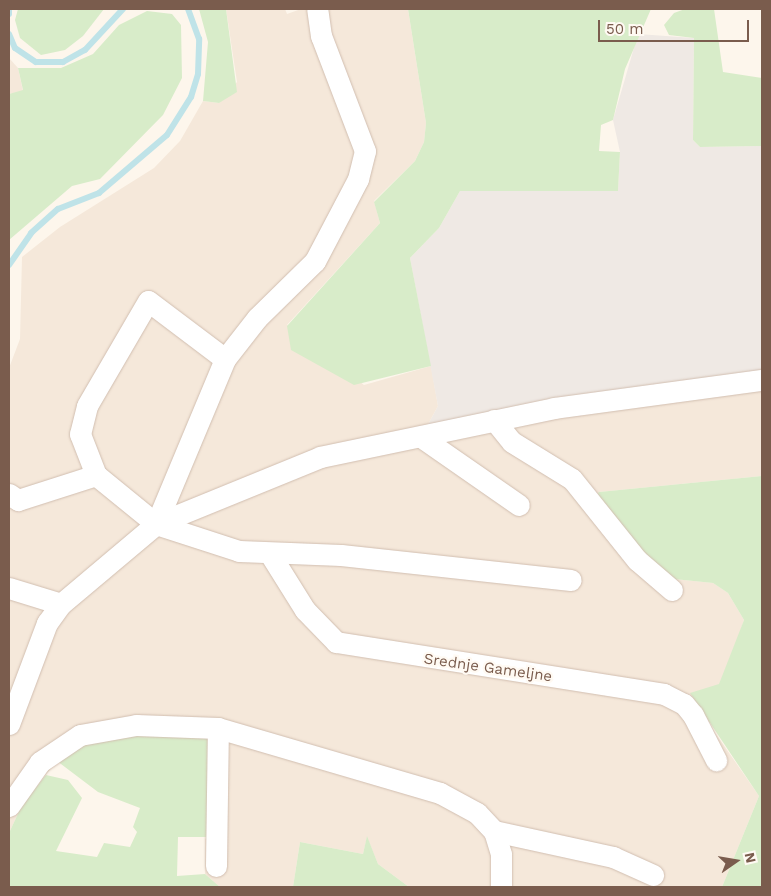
<!DOCTYPE html>
<style>
body{margin:0}
#map{position:relative;width:771px;height:896px;overflow:hidden;background:#fdf6ec;font-family:"Work Sans",sans-serif}
div>[style]{position:absolute}
.residential>*{inset:0;background:#f5e8da}
.industrial>*{inset:0;background:#efe9e4}
.green>*{inset:0;background:#d8ecc9}
.stream>*{height:6px;margin:-3px;padding:0 3px;transform-origin:3px;border-radius:3px;background:#bfe3e8}
.roads{filter:drop-shadow(0 0 1px #d1beb0) drop-shadow(0 0 1px #d1beb0)}
.street>*{height:21px;margin:-10.5px;padding:0 10.5px;transform-origin:10.5px;border-radius:10.5px;background:#fff}
span{translate:-50% -50%;white-space:nowrap;text-align:center;line-height:1.15;-webkit-text-stroke:4.5px #fffaf3;paint-order:stroke}
.street-label{font-size:15px;color:#7a5c4d}
.frame{position:absolute;inset:0;border:10px solid #7a5c4d;pointer-events:none}
.north{position:absolute;left:711px;top:836px;width:50px;height:50px;-webkit-text-stroke:4px #fffaf3;paint-order:stroke;rotate:77deg;font-size:14px;font-weight:700;line-height:20px;text-align:center;color:#7a5c4d}
.north::after{content:'';display:block;margin:auto;width:18px;height:22px;background:#7a5c4d;clip-path:polygon(50% 0,100% 100%,50% 72%,0 100%)}
.scale{position:absolute;left:598px;top:20px;width:151px;height:22px;box-sizing:border-box;border:2px solid #7a5c4d;border-top:0;padding-left:6px;font-size:15px;line-height:18px;white-space:nowrap;color:#7a5c4d;-webkit-text-stroke:4px #fffaf3;paint-order:stroke}
</style>
<div id="map">
<div class="residential">
<i style="clip-path:polygon(226px 9px,285px 9px,287px 14px,301px 9px,408px 9px,426px 123px,424px 142px,415px 161px,374px 201px,380px 223px,287px 325px,364px 385px,431px 366px,438px 406px,426px 428px,511px 423px,762px 385px,762px 476px,599px 492px,674px 579px,713px 583px,728px 593px,744px 620px,709px 724px,759px 796px,722px 887px,409px 887px,378px 864px,367px 837px,363px 854px,300px 842px,293px 887px,220px 887px,205px 874px,205px 839px,210px 837px,57px 761px,22px 805px,9px 833px,9px 368px,20px 339px,22px 257px,60px 227px,154px 168px,180px 141px,203px 101px,219px 103px,237px 82px)"></i>
<i style="clip-path:polygon(9px 58px,18px 68px,23px 91px,9px 94px)"></i>
</div>
<div class="industrial">
<i style="clip-path:polygon(638px 34px,694px 38px,693px 140px,700px 147px,762px 146px,762px 385px,426px 428px,438px 406px,410px 258px,439px 228px,460px 191px,618px 191px,620px 152px,613px 120px)"></i>
</div>
<div class="green">
<i style="clip-path:polygon(18px 9px,104px 9px,83px 36px,65px 50px,41px 55px,20px 38px,15px 20px)"></i>
<i style="clip-path:polygon(199px 9px,226px 9px,237px 92px,219px 103px,203px 101px,208px 42px)"></i>
<i style="clip-path:polygon(408px 9px,651px 9px,625px 69px,613px 120px,601px 125px,599px 151px,620px 152px,618px 191px,460px 191px,439px 228px,410px 258px,431px 366px,354px 385px,291px 350px,287px 326px,380px 223px,374px 202px,415px 161px,424px 142px,426px 123px)"></i>
<i style="clip-path:polygon(685px 9px,714px 9px,723px 72px,762px 78px,762px 146px,700px 147px,693px 140px,694px 38px,669px 35px,664px 25px,674px 13px)"></i>
<i style="clip-path:polygon(147px 11px,172px 14px,181px 25px,182px 78px,163px 115px,100px 179px,72px 186px,9px 240px,9px 94px,23px 90px,18px 68px,61px 68px,93px 54px,119px 25px)"></i>
<i style="clip-path:polygon(762px 476px,762px 887px,722px 887px,759px 796px,690px 693px,719px 684px,744px 620px,728px 593px,713px 583px,674px 579px,623px 535px,595px 497px,599px 492px)"></i>
<i style="clip-path:polygon(208px 733px,210px 837px,178px 837px,177px 876px,205px 874px,220px 887px,9px 887px,9px 833px,22px 805px,46px 775px,68px 780px,82px 798px,56px 851px,97px 857px,104px 843px,130px 847px,137px 832px,133px 827px,140px 808px,98px 792px,57px 761px,76px 748px,107px 737px)"></i>
<i style="clip-path:polygon(367px 836px,378px 864px,409px 887px,293px 887px,300px 842px,363px 854px)"></i>
</div>
<div class="stream">
<i style="left:9px;top:14px;width:5px;rotate:-90deg"></i>
<i style="left:9px;top:34px;width:15px;rotate:67deg"></i>
<i style="left:15px;top:48px;width:25px;rotate:34deg"></i>
<i style="left:36px;top:62px;width:27px"></i>
<i style="left:63px;top:62px;width:25px;rotate:-29deg"></i>
<i style="left:85px;top:50px;width:56px;rotate:-47.2deg"></i>
<i style="left:9px;top:265px;width:39px;rotate:-55deg"></i>
<i style="left:31px;top:233px;width:36px;rotate:-42deg"></i>
<i style="left:58px;top:209px;width:44px;rotate:-21.3deg"></i>
<i style="left:99px;top:193px;width:89px;rotate:-40.5deg"></i>
<i style="left:167px;top:135px;width:45px;rotate:-57.7deg"></i>
<i style="left:191px;top:97px;width:24px;rotate:-73deg"></i>
<i style="left:198px;top:74px;width:35px;rotate:-88deg"></i>
<i style="left:199px;top:39px;width:32px;rotate:-110deg"></i>
</div>
<div class="roads">
<div class="street">
<i style="left:225px;top:359px;width:96px;rotate:-143deg"></i>
<i style="left:148px;top:301px;width:121px;rotate:120.2deg"></i>
<i style="left:87px;top:406px;width:29px;rotate:104deg"></i>
<i style="left:80px;top:434px;width:44px;rotate:68.7deg"></i>
<i style="left:96px;top:475px;width:77px;rotate:39.2deg"></i>
<i style="left:156px;top:524px;width:87px;rotate:18deg"></i>
<i style="left:239px;top:551px;width:102px;rotate:2.2deg"></i>
<i style="left:341px;top:555px;width:231px;rotate:6.2deg"></i>
<i style="left:494px;top:420px;width:28px;rotate:51deg"></i>
<i style="left:512px;top:442px;width:70px;rotate:31.7deg"></i>
<i style="left:572px;top:479px;width:104px;rotate:51.3deg"></i>
<i style="left:637px;top:560px;width:46px;rotate:40.6deg"></i>
<i style="left:421px;top:437px;width:119px;rotate:34.8deg"></i>
<i style="left:9px;top:494px;width:11px;rotate:34deg"></i>
<i style="left:18px;top:500px;width:82px;rotate:-17.8deg"></i>
<i style="left:156px;top:524px;width:179px;rotate:-67.3deg"></i>
<i style="left:225px;top:359px;width:52px;rotate:-52deg"></i>
<i style="left:257px;top:318px;width:81px;rotate:-44.5deg"></i>
<i style="left:315px;top:261px;width:93px;rotate:-62.3deg"></i>
<i style="left:358px;top:179px;width:29px;rotate:-76deg"></i>
<i style="left:365px;top:151px;width:123px;rotate:-110.9deg"></i>
<i style="left:321px;top:36px;width:27px;rotate:-98deg"></i>
<i style="left:270px;top:554px;width:66px;rotate:58deg"></i>
<i style="left:305px;top:610px;width:45px;rotate:45.9deg"></i>
<i style="left:336px;top:642px;width:332px;rotate:9deg"></i>
<i style="left:664px;top:694px;width:22px;rotate:27deg"></i>
<i style="left:684px;top:704px;width:14px;rotate:51deg"></i>
<i style="left:693px;top:715px;width:51px;rotate:62.9deg"></i>
<i style="left:9px;top:588px;width:54px;rotate:17.1deg"></i>
<i style="left:9px;top:724px;width:108px;rotate:-69.4deg"></i>
<i style="left:47px;top:623px;width:24px;rotate:-54deg"></i>
<i style="left:61px;top:604px;width:124px;rotate:-40.1deg"></i>
<i style="left:156px;top:524px;width:177px;rotate:-22.2deg"></i>
<i style="left:320px;top:457px;width:239px;rotate:-11.8deg"></i>
<i style="left:554px;top:408px;width:210px;rotate:-7.7deg"></i>
<i style="left:9px;top:806px;width:54px;rotate:-54.8deg"></i>
<i style="left:40px;top:762px;width:48px;rotate:-34deg"></i>
<i style="left:80px;top:735px;width:57px;rotate:-10.1deg"></i>
<i style="left:136px;top:725px;width:82px;rotate:2.1deg"></i>
<i style="left:218px;top:728px;width:231px;rotate:16.3deg"></i>
<i style="left:440px;top:793px;width:42px;rotate:28.4deg"></i>
<i style="left:477px;top:813px;width:25px;rotate:47deg"></i>
<i style="left:494px;top:831px;width:24px;rotate:73deg"></i>
<i style="left:501px;top:854px;width:33px;rotate:90deg"></i>
<i style="left:494px;top:831px;width:122px;rotate:12.3deg"></i>
<i style="left:613px;top:857px;width:44px;rotate:24.2deg"></i>
<i style="left:216px;top:866px;width:138px;rotate:-89.2deg"></i>
</div>
</div>
<div class="street-label">
<span style="left:488px;top:668px;rotate:8deg">Srednje Gameljne</span>
</div>
<div class="frame"></div>
<div class="north">N</div>
<div class="scale">50 m</div>
</div>
